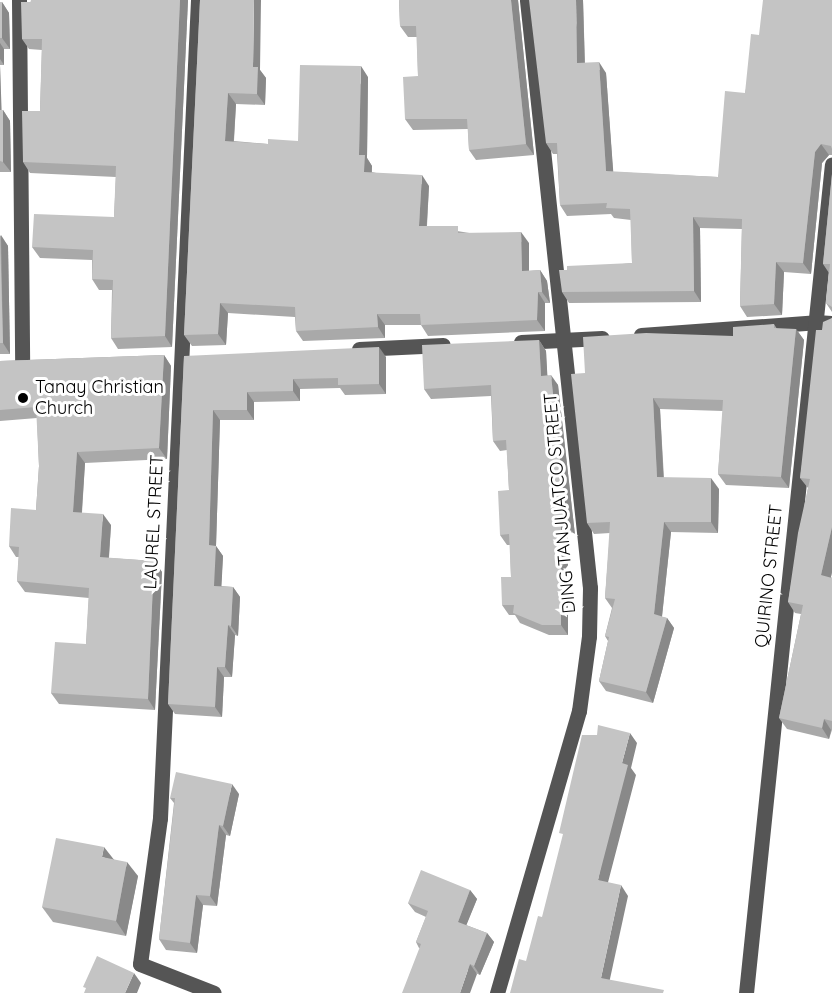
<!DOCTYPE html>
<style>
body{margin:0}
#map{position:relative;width:832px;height:993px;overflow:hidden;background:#fff;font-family:Quicksand,sans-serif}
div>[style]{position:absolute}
.minor>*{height:15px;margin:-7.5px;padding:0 7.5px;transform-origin:7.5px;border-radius:7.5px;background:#555}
.wall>*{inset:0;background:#a9a9a9}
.shaded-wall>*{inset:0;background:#898989}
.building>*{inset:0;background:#c4c4c4}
.dots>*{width:16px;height:16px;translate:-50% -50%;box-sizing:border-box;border:3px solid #fff;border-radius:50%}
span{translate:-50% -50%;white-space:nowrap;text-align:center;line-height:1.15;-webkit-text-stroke:6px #fff;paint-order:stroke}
.poi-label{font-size:18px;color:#000}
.left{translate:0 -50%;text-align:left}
.street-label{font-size:18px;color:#000}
</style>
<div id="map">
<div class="minor">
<i style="left:19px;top:0;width:363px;rotate:89.5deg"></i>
<i style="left:198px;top:0;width:819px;rotate:92.66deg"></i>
<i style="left:160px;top:818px;width:147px;rotate:97.8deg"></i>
<i style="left:140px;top:964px;width:79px;rotate:21.4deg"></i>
<i style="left:641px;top:335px;width:175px;rotate:-4.2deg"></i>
<i style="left:816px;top:322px;width:16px;rotate:4deg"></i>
<i style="left:521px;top:342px;width:81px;rotate:-2.8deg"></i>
<i style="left:359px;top:349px;width:84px;rotate:-2.7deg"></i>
<i style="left:497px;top:993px;width:294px;rotate:-73.8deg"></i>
<i style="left:579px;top:711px;width:76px;rotate:-82.4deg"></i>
<i style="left:589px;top:636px;width:48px;rotate:-88.8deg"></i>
<i style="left:590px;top:588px;width:591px;rotate:-96.12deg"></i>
<i style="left:746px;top:993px;width:833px;rotate:-84.08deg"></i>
</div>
<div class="wall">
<i style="clip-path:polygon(31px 0,188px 0,172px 347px,118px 349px,111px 338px,112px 290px,99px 290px,92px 279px,92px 260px,40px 258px,32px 247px,114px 217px,116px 177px,30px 173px,23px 162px,40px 111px,42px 50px,29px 49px,22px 39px)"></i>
<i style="clip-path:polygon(200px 0,260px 70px,266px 78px,265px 105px,236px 104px,234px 141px,268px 144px,298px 141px,368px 77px,367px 158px,372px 166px,372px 172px,429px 186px,427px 226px,529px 243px,529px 271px,540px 270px,547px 281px,550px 303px,545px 303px,545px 331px,428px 336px,421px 325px,385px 325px,385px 338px,303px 341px,296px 331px,295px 317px,228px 313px,226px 345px,192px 346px,184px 335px)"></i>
<i style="clip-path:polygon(399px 0,518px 0,534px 155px,476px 160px,469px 150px,468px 129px,413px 130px,405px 119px,418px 76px,417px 37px,408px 37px,400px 26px)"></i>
<i style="clip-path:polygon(583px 0,585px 63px,606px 73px,613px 172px,718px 177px,745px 93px,759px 35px,832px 0,832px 155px,829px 155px,822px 163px,811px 274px,784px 272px,782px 315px,747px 317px,740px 306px,742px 229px,700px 228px,701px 302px,569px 303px,562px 292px,567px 270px,632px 263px,631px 220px,614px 218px,611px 214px,567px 216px,560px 205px,557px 154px,553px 154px,546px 143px)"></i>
<i style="clip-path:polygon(0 2px,2px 2px,9px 13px,10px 49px,4px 49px,4px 65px,0 65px,1px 110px,3px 110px,10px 121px,11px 172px,0 172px)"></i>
<i style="clip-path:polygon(832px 174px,832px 312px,826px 303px,829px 273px,823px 264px)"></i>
<i style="clip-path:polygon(0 235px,8px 246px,10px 354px,0 354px)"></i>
<i style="clip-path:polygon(832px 318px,832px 572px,831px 577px,832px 578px,832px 730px,829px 739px,787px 729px,779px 718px,801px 614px,795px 613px,788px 602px,808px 488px,800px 478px,822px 330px)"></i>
<i style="clip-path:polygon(774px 324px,777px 329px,796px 329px,804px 340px,789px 488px,726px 485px,718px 474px,723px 411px,660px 409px,664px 478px,719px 489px,718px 533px,671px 532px,662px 617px,667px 618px,674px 628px,653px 703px,606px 691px,599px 681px,608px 641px,605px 636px,612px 608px,605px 598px,610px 533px,594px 534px,587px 523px,585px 373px,733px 336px)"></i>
<i style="clip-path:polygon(539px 340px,546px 351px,547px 375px,558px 385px,575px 535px,568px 536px,568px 635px,549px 635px,520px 623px,515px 615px,509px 615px,502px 605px,511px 577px,510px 545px,507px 545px,500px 535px,509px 490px,507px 450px,500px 451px,493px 441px,491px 396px,431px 399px,424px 389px)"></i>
<i style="clip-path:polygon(164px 355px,171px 366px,167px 459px,85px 463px,82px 513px,111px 525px,109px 558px,154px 561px,162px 572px,155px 710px,59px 704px,51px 693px,86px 644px,89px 598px,25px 592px,17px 581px,19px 557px,16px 557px,9px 546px,36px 510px,39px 466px,37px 418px,0 421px,0 361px)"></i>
<i style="clip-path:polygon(184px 356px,386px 357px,386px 394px,345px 395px,340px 388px,300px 389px,300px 401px,254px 402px,254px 420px,220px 420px,216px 546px,223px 556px,221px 586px,233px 587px,240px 597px,238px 636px,235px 635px,232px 677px,224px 677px,222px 717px,175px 714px,168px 704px)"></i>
<i style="clip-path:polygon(239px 794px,230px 836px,226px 835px,217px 906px,203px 905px,197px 953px,166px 950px,159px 939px,174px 803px,170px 798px)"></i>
<i style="clip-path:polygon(113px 859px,138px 876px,126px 936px,53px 922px,42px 907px)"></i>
<i style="clip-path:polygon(470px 890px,477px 899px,466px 925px,487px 933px,494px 942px,480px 975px,419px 948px,416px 942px,426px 917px,415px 912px,408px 903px)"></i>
</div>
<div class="shaded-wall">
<i style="clip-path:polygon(180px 0,188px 0,172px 347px,165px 336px)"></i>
<i style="clip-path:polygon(254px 0,261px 0,260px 70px,266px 78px,265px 105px,257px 94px,253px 67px)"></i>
<i style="clip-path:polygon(511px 0,518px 0,534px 155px,526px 144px)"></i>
<i style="clip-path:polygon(576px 0,583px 0,585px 74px,577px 63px)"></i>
<i style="clip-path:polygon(2px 2px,9px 13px,10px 49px,2px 38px)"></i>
<i style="clip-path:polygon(0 43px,4px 49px,4px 65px,0 59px)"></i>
<i style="clip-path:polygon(599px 62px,606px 73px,614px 182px,606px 171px)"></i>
<i style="clip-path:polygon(0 64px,0 65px,2px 121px,0 118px)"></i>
<i style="clip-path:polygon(361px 66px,368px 77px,367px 158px,372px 166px,371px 182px,364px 172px,359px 155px)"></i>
<i style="clip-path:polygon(228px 93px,236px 104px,233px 152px,225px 141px)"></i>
<i style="clip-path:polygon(3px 110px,10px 121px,11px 172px,3px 162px)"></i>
<i style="clip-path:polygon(821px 144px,829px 155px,822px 163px,811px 274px,803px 263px,815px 152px)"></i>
<i style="clip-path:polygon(422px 175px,429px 186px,426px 237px,419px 226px)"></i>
<i style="clip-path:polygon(693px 217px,700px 228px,701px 302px,694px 291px)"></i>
<i style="clip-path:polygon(521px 232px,529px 243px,529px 282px,522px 271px)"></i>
<i style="clip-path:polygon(1px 235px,8px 246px,10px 354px,3px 343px)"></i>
<i style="clip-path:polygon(776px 262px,784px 272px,782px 315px,774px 304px)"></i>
<i style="clip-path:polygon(540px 270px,547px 281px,550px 303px,542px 292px)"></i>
<i style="clip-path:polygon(538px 292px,545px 303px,545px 331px,537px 320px)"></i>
<i style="clip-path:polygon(220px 303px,228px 313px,226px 345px,218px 334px)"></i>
<i style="clip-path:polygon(377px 314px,385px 325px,385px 338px,378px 327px)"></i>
<i style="clip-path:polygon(796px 329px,804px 340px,789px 488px,781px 477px)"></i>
<i style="clip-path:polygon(539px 340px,546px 351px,548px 386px,541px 376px)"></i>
<i style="clip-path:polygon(379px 347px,386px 357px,386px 394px,379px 384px)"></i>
<i style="clip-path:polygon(164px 355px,171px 366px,167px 459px,159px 448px)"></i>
<i style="clip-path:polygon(551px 375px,558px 385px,575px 535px,567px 525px)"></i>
<i style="clip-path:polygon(293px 379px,300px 389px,300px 401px,293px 391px)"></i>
<i style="clip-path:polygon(247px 392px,254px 402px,254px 420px,247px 410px)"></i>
<i style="clip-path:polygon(653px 398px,660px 409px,664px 488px,657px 477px)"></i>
<i style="clip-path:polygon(213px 410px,220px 420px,216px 546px,223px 556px,221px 596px,214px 586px,209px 545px)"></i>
<i style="clip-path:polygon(77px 452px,85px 463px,81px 523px,73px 512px)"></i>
<i style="clip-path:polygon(711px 478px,719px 489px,718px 533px,711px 522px)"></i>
<i style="clip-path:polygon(103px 514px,111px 525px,108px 568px,100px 557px)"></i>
<i style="clip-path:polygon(664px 522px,671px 532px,661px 625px,654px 614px)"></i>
<i style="clip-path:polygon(561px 525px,568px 536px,568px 635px,561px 625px)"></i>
<i style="clip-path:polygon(832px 527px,832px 572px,829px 586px,821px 575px)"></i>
<i style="clip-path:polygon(154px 561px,162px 572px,155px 710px,148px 699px)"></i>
<i style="clip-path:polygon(233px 587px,240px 597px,238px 636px,231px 626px)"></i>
<i style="clip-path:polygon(667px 618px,674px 628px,653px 703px,646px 692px)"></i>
<i style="clip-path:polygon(228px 625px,235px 635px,232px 677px,225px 667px)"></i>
<i style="clip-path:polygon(217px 667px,224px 677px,222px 717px,215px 707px)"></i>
<i style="clip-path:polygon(824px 719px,831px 730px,829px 739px,822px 728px)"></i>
<i style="clip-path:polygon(630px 733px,637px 743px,631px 768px,636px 775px,606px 890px,598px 880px,622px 763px)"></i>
<i style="clip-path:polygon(232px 784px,239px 794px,230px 836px,223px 826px)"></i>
<i style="clip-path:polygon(219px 825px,226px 835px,217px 906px,210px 896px)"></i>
<i style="clip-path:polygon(104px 847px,115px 861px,102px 857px)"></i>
<i style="clip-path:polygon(127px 862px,138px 876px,126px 936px,116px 921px)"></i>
<i style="clip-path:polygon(621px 885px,628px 896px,608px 988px,601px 978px)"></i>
<i style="clip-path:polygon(470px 890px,477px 899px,464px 931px,458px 922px)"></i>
<i style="clip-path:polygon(196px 895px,203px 905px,197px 953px,190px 943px)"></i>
<i style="clip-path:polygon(487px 933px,494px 942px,480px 975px,474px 966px)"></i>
<i style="clip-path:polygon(470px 964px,477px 974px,470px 993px,460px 993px)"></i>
<i style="clip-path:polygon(134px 973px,141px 983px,137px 993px,125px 993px)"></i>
</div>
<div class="building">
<i style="clip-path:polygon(31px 0,180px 0,165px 336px,111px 338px,113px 280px,92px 279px,93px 250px,32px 247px,34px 214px,114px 217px,116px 166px,23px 162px,22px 111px,40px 111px,42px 39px,22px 39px,21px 2px,31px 2px)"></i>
<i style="clip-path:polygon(200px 0,254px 0,253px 67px,258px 67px,257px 94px,228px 93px,225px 141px,268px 144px,268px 139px,298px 141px,300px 65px,361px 66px,359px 155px,365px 155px,364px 172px,422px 175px,419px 226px,458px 226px,458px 233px,521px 232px,522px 271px,540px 270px,542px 292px,538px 292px,537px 320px,421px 325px,420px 314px,377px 314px,378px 327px,296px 331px,295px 307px,220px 303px,218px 334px,184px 335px)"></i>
<i style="clip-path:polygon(399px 0,511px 0,526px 144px,469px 150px,467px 119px,405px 119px,403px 77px,418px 76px,416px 26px,400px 26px)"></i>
<i style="clip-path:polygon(529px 0,576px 0,577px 63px,599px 62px,606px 171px,718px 177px,725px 91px,745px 93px,751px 34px,759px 35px,763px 0,832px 0,832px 149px,831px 146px,821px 144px,815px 152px,803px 263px,776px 262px,774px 304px,740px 306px,742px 219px,693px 217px,694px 291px,562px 292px,559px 270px,567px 270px,567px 266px,632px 263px,630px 209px,606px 208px,607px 203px,560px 205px,557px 143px,546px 143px)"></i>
<i style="clip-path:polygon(0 2px,2px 2px,2px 38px,0 38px)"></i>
<i style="clip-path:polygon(0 110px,3px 110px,3px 162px,0 161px)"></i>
<i style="clip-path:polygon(832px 174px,832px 307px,826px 303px,830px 264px,823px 264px)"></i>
<i style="clip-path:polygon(0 235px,3px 343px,0 343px)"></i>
<i style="clip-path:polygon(832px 318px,832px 527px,821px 575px,832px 578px,832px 721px,824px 719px,822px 728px,779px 718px,803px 605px,788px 602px,798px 533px,810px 479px,800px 478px,816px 330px,822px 330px,823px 322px)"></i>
<i style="clip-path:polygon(774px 324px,774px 328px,796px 329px,781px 477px,718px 474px,723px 400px,653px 398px,657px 477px,711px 478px,711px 522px,664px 522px,654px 614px,667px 618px,646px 692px,599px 681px,609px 637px,605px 636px,615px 599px,605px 598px,610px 522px,587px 523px,571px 374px,585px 373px,583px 337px,646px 333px,733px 336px,733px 327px)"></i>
<i style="clip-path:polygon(539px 340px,541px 376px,551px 375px,567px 525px,561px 525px,561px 625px,542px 625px,513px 613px,514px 605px,502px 605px,501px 577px,511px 577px,509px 534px,500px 535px,498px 491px,509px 490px,506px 440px,493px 441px,491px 385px,424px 389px,422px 345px)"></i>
<i style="clip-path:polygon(379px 347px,379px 384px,338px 385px,338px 378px,293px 379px,293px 391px,247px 392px,247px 410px,213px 410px,209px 545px,216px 546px,214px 586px,233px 587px,231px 626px,228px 625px,225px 667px,217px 667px,215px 707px,168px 704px,184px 356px)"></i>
<i style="clip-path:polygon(164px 355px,159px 448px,77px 452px,73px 512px,103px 514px,100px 557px,154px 561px,148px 699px,51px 693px,55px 642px,86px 644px,89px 588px,17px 581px,19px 547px,9px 546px,11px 508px,36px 510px,39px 466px,36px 407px,0 410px,0 361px)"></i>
<i style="clip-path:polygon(598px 725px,630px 733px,622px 763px,628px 765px,598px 880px,621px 885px,601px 978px,664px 990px,663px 993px,510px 993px,519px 959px,526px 961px,538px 916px,542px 917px,563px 834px,559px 833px,582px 735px,597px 735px)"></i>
<i style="clip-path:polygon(176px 772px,232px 784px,223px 826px,219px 825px,210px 896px,196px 895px,190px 943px,159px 939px,175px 798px,170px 798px)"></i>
<i style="clip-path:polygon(56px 838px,104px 847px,102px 857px,127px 862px,116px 921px,42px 907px)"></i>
<i style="clip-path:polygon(421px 870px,470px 890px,458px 922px,487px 933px,474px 966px,470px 964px,460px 993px,402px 993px,421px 944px,416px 942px,428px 911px,408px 903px)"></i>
<i style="clip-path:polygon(97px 956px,134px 973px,125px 993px,84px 993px,86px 988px,83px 987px)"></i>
</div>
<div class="dots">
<i style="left:23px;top:398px;background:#000"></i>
</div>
<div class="poi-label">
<span class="left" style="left:35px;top:398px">Tanay Christian<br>Church</span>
</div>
<div class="street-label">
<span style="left:560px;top:503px;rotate:-95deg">DING TANJUATCO STREET</span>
<span style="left:154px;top:522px;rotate:-87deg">LAUREL STREET</span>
<span style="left:769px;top:576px;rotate:-84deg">QUIRINO STREET</span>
</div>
</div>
